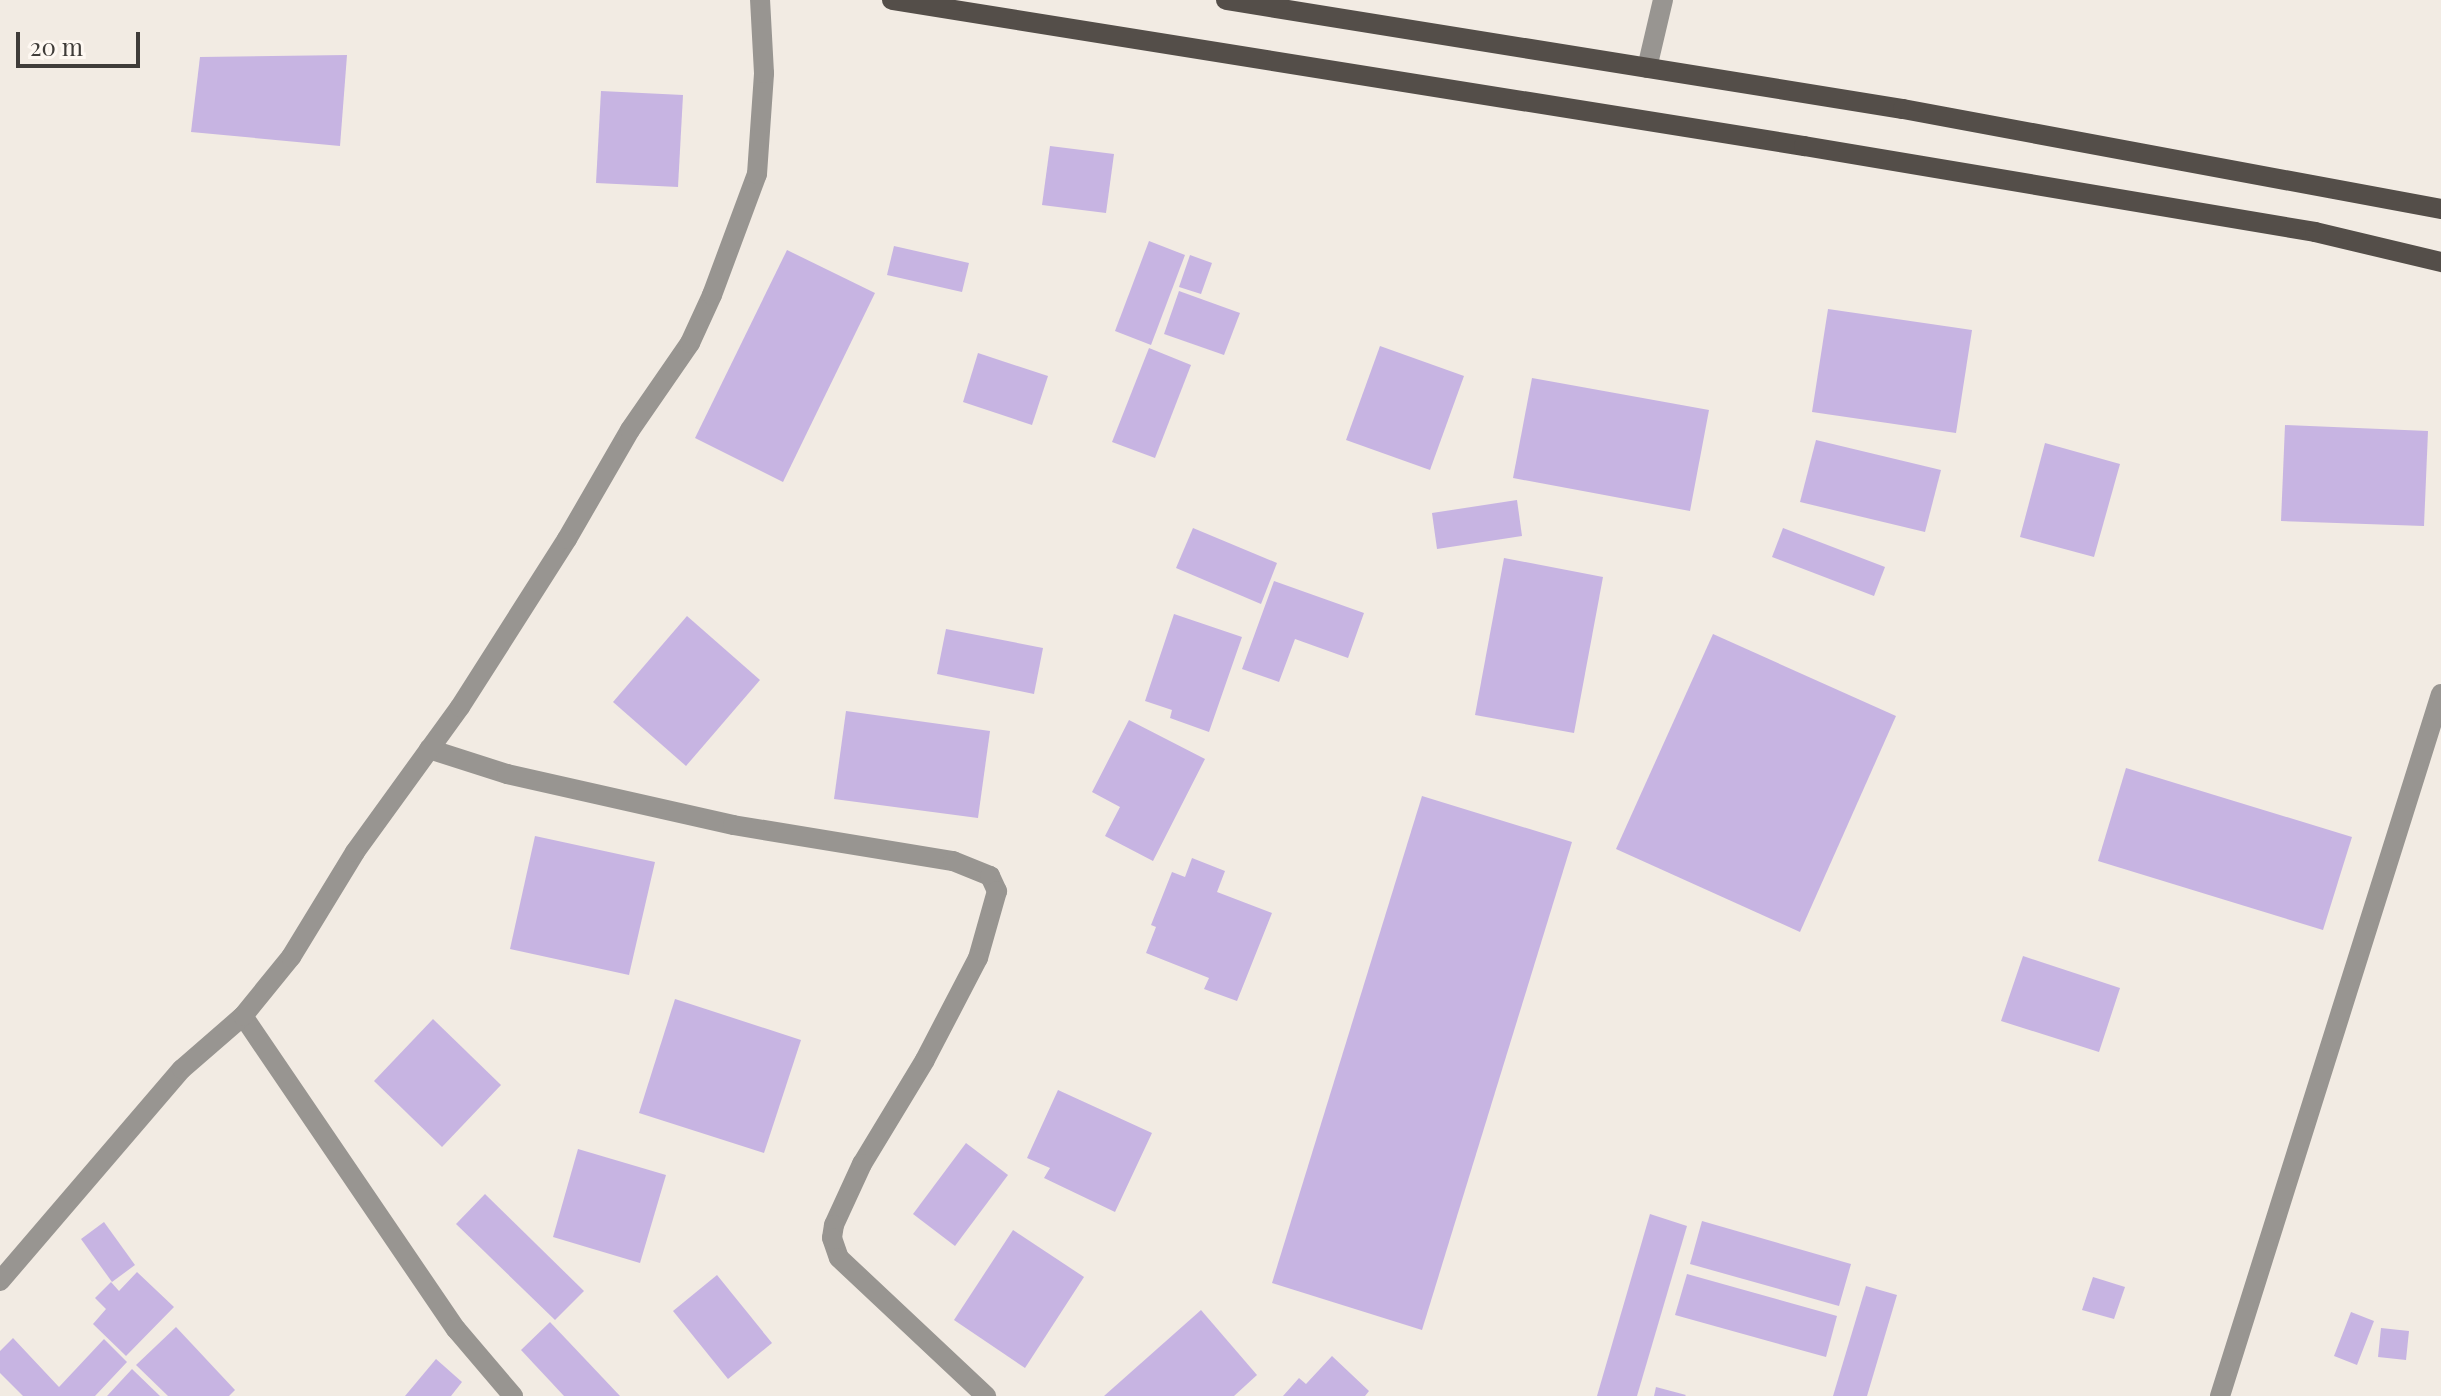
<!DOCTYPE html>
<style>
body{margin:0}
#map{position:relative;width:2441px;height:1396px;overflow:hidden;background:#f2ebe3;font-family:"Playfair Display",serif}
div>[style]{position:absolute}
.building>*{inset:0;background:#c7b4e2}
.minor>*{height:20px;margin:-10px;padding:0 10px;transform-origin:10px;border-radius:10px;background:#989591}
.major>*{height:20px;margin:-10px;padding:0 10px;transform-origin:10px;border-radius:10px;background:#544e49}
span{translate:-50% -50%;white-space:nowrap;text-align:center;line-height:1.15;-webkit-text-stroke:6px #fef8f2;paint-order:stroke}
.scale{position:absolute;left:16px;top:32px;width:124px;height:36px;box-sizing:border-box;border:4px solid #3f3c39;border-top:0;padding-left:10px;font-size:24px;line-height:28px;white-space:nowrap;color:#3f3c39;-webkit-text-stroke:6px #fef8f2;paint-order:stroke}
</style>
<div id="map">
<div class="building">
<i style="clip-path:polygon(347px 55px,340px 146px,191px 132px,200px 57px)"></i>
<i style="clip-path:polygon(601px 91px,683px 95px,678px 187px,596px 183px)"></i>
<i style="clip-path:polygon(1050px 146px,1114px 154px,1106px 213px,1042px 205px)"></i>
<i style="clip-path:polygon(1149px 241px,1185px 255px,1151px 345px,1115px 331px)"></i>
<i style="clip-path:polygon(894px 246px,969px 263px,962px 292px,887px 275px)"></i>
<i style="clip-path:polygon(787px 250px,875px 293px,783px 482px,695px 438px)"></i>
<i style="clip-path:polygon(1190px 255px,1212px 263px,1201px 294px,1179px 287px)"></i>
<i style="clip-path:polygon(1179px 291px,1240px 313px,1224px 355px,1164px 334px)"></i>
<i style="clip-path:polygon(1828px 309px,1972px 330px,1956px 433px,1812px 412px)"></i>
<i style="clip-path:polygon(1380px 346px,1464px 376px,1430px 470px,1346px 440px)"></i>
<i style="clip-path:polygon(1149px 348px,1191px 365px,1155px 458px,1112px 442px)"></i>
<i style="clip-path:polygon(978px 353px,1048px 376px,1032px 425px,963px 402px)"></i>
<i style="clip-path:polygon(1532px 378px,1709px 410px,1690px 511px,1513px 478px)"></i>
<i style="clip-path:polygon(2285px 425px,2428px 431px,2424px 526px,2281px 521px)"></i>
<i style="clip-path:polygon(1816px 440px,1941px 470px,1925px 532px,1800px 502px)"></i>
<i style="clip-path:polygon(2045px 443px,2120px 464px,2094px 557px,2020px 537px)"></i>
<i style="clip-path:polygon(1517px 500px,1522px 536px,1437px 549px,1432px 513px)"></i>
<i style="clip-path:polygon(1193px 528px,1277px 563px,1261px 604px,1176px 568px)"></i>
<i style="clip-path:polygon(1783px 528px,1885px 567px,1874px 596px,1772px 557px)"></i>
<i style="clip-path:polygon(1504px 558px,1603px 577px,1574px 733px,1475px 715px)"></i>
<i style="clip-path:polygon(1274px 581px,1364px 613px,1348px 658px,1295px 639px,1279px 682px,1242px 669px)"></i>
<i style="clip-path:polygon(1174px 614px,1242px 637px,1209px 732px,1170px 718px,1172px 710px,1145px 701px)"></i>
<i style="clip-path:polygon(687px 616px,760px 680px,686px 766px,613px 702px)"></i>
<i style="clip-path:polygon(946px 629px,1043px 648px,1034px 694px,937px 674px)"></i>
<i style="clip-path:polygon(1713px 634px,1896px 716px,1800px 932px,1616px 849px)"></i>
<i style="clip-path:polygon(846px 711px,990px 731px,978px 818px,834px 799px)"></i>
<i style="clip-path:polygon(1129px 720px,1205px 759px,1153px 861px,1105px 836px,1120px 807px,1092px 792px)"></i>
<i style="clip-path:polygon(2126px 768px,2352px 837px,2323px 930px,2098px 861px)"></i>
<i style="clip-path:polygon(1422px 796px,1572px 842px,1422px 1330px,1272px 1283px)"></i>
<i style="clip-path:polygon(535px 836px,655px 862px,629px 975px,510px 949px)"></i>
<i style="clip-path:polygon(1192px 858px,1225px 871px,1217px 892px,1272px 913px,1237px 1001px,1204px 989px,1209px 978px,1146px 953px,1156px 927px,1151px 925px,1172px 872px,1185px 877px)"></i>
<i style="clip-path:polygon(2023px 956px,2120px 988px,2099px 1052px,2001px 1021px)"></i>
<i style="clip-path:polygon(675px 999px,801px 1040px,764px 1153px,639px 1113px)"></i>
<i style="clip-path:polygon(433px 1019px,501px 1085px,442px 1147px,374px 1081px)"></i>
<i style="clip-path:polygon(1058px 1090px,1152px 1133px,1115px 1212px,1044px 1178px,1050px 1168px,1027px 1158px)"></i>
<i style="clip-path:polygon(966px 1143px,1008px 1175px,955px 1246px,913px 1214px)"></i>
<i style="clip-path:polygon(578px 1149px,666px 1175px,640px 1263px,553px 1237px)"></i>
<i style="clip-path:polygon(485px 1194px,584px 1291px,555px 1320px,456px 1224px)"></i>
<i style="clip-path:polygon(1650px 1214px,1687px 1226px,1637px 1396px,1597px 1396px)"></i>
<i style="clip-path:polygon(1702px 1221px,1851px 1264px,1839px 1306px,1690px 1264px)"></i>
<i style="clip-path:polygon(104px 1222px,135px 1265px,112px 1282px,81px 1239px)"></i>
<i style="clip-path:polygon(1013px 1230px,1084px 1277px,1025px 1368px,954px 1320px)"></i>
<i style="clip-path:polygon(137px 1272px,174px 1307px,126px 1356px,93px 1324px,106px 1309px,95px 1298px,111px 1282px,119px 1291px)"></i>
<i style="clip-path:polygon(1687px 1274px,1837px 1316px,1826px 1357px,1675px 1315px)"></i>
<i style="clip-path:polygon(717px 1275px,772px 1343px,728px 1379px,673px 1311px)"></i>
<i style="clip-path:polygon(2093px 1277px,2125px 1287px,2114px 1319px,2082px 1310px)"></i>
<i style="clip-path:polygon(1866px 1286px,1897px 1295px,1867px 1396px,1833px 1396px)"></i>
<i style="clip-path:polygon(1201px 1310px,1257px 1375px,1234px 1396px,1104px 1396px)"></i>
<i style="clip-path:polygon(2351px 1312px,2374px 1321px,2357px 1365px,2334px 1356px)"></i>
<i style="clip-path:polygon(550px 1322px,620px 1396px,564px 1396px,521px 1350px)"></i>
<i style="clip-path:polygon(176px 1327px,235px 1390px,229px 1396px,168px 1396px,136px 1365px)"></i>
<i style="clip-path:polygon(2381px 1328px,2409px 1331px,2406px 1360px,2378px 1357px)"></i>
<i style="clip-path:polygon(13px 1338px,59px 1387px,104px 1339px,127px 1362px,95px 1396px,23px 1396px,0 1373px,0 1351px)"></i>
<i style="clip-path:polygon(1332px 1356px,1369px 1391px,1365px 1396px,1283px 1396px,1299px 1378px,1306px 1384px)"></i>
<i style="clip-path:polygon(436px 1359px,462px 1382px,451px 1396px,405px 1396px)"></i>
<i style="clip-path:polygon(132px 1369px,160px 1396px,107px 1396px)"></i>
<i style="clip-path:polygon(1656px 1387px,1686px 1395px,1685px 1396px,1654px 1396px)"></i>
</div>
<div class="minor">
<i style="left:1647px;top:68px;width:70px;rotate:-76.8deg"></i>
<i style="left:429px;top:749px;width:82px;rotate:17.8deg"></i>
<i style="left:507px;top:774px;width:232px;rotate:12.7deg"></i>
<i style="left:733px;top:825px;width:223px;rotate:9.3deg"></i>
<i style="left:953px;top:861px;width:40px;rotate:22deg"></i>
<i style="left:990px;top:876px;width:17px;rotate:65deg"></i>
<i style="left:997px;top:891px;width:70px;rotate:105.8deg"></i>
<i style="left:978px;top:958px;width:115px;rotate:117.5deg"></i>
<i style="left:925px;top:1060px;width:122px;rotate:121.2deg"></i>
<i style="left:862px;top:1164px;width:67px;rotate:114.7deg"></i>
<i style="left:834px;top:1225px;width:13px;rotate:99deg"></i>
<i style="left:832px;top:1238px;width:21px;rotate:71deg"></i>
<i style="left:839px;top:1258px;width:202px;rotate:43.2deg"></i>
<i style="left:243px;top:1016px;width:379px;rotate:55.8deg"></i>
<i style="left:456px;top:1329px;width:88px;rotate:49.6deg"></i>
<i style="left:0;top:1281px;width:279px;rotate:-49.4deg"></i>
<i style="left:182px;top:1069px;width:81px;rotate:-41deg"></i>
<i style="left:243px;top:1016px;width:76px;rotate:-50.9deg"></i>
<i style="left:291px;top:957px;width:123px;rotate:-58.6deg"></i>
<i style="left:355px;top:852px;width:179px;rotate:-54.1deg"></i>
<i style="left:460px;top:707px;width:199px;rotate:-57.5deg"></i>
<i style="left:567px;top:539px;width:126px;rotate:-60deg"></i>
<i style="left:630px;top:430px;width:106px;rotate:-55.4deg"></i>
<i style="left:690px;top:343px;width:53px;rotate:-65.4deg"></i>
<i style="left:712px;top:295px;width:129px;rotate:-69.6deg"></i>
<i style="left:757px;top:174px;width:101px;rotate:-86deg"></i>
<i style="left:764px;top:73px;width:73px;rotate:-93.1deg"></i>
<i style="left:2220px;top:1396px;width:736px;rotate:-72.53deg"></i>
</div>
<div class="major">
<i style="left:892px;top:0;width:924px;rotate:9.1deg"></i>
<i style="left:1804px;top:146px;width:518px;rotate:9.55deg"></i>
<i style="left:2315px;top:232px;width:130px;rotate:13.4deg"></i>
<i style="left:1226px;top:0;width:686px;rotate:9.15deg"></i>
<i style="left:1903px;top:109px;width:547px;rotate:10.53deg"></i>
</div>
<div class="scale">20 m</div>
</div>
